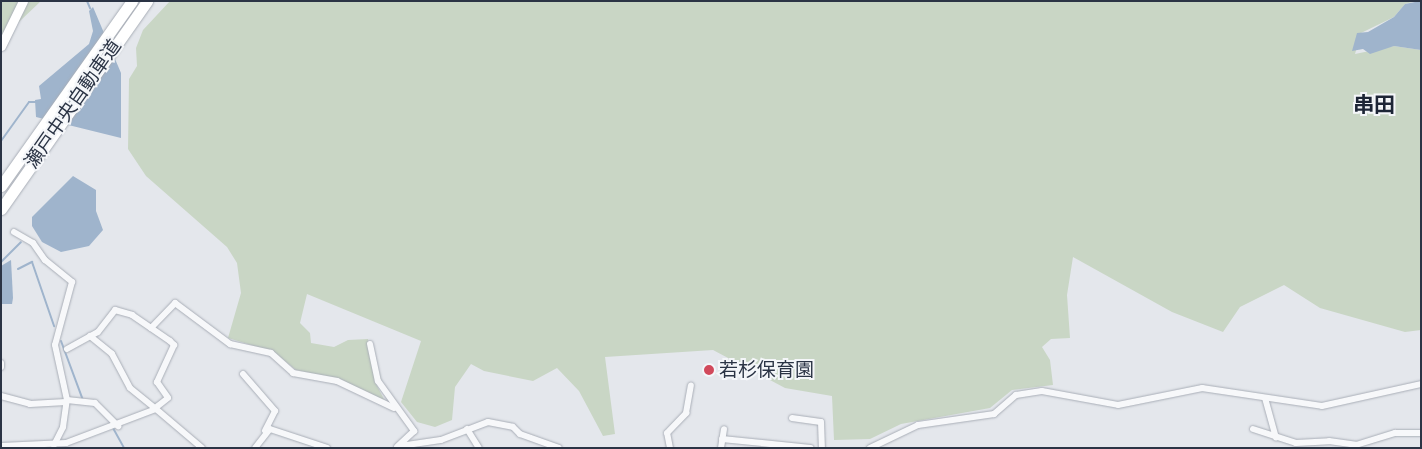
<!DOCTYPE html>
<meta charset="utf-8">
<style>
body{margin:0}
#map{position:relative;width:1422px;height:449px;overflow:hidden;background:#e4e7ec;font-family:Jost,"Noto Sans JP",sans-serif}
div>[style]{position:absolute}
.green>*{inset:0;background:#c9d6c5}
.water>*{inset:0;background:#9fb4cc}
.stream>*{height:2px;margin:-1px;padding:0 1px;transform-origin:1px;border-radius:1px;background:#9fb4cc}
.roads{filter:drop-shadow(0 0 1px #a9aeb7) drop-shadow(0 0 1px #a9aeb7)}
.street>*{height:6px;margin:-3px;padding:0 3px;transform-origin:3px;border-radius:3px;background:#f7f8fa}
.secondary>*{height:9px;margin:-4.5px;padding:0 4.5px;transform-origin:4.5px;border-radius:4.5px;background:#fff}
.highway>*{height:11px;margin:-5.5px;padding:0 5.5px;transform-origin:5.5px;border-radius:5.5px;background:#fff}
.dots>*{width:14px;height:14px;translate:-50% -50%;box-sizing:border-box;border:2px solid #f4f6f9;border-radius:50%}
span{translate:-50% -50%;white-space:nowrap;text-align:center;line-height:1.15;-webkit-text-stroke:4px #f4f6f9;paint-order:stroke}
.street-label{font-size:19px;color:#2b3445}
.poi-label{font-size:19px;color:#2b3445}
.left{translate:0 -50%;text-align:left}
.quarter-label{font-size:21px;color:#1d2536;font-weight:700}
.frame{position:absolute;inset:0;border:2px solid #2b3445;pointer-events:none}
</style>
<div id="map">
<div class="green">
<i style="clip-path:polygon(1px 1px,41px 1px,1px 39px)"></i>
<i style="clip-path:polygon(170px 1px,1416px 1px,1405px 4px,1394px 17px,1361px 33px,1355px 54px,1394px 46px,1421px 50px,1421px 330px,1405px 332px,1320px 308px,1284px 285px,1240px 307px,1223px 332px,1172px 312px,1073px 257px,1067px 295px,1070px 338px,1051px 339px,1042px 347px,1050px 360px,1053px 385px,1012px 390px,990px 408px,901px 424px,870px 439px,834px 440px,832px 396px,785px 388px,713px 350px,605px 357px,615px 434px,603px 436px,579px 391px,557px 368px,533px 381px,484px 371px,471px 364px,455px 387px,452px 420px,435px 427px,417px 422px,401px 402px,421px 341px,307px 294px,300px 323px,310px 333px,311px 343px,334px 347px,348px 340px,368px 339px,375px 382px,385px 401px,339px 379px,296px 370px,274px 352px,228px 338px,241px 293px,237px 263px,227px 247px,146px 176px,128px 149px,129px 79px,137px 66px,136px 48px,143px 30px)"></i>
</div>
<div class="water">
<i style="clip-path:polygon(1420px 1px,1421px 50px,1394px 46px,1370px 54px,1363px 49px,1352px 51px,1357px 33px,1368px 32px,1394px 17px,1405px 4px)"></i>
<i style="clip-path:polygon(93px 7px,121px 73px,121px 138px,36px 117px,35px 100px,41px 99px,39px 86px,89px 44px,93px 31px,89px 11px)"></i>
<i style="clip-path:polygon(73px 176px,96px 190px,96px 211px,103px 230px,89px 246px,61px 252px,42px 242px,32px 226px,32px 217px)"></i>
<i style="clip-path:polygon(11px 260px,13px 298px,12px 304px,2px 304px,1px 266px)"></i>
</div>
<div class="stream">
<i style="left:87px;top:1px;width:8px;rotate:67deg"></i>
<i style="left:1px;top:141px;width:48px;rotate:-54.3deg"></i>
<i style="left:29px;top:102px;width:7px"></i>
<i style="left:1px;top:262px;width:28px;rotate:-45deg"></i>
<i style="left:18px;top:269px;width:16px;rotate:-27deg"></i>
<i style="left:32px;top:262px;width:68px;rotate:71deg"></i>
<i style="left:61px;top:341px;width:63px;rotate:69.6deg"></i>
<i style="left:113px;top:428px;width:23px;rotate:61deg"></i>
</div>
<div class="roads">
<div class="street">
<i style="left:14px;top:232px;width:22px;rotate:30deg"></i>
<i style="left:33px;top:243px;width:21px;rotate:55deg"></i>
<i style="left:45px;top:260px;width:35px;rotate:39deg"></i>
<i style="left:72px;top:282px;width:65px;rotate:105.1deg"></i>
<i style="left:55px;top:345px;width:56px;rotate:77.7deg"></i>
<i style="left:67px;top:400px;width:28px;rotate:6deg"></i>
<i style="left:95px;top:403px;width:33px;rotate:45deg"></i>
<i style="left:151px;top:328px;width:35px;rotate:-46deg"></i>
<i style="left:175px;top:303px;width:69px;rotate:36.7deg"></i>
<i style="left:230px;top:344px;width:42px;rotate:12.4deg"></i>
<i style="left:271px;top:353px;width:30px;rotate:42deg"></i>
<i style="left:293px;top:373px;width:45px;rotate:10.3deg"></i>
<i style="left:337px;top:381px;width:63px;rotate:25.3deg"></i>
<i style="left:90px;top:336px;width:28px;rotate:39deg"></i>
<i style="left:112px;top:354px;width:38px;rotate:62deg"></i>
<i style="left:130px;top:388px;width:33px;rotate:39deg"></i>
<i style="left:370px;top:344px;width:38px;rotate:78deg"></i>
<i style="left:378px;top:381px;width:62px;rotate:54.2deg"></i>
<i style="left:414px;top:431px;width:23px;rotate:137deg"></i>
<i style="left:67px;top:349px;width:35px;rotate:-29deg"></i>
<i style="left:98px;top:332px;width:28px;rotate:-52deg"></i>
<i style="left:115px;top:310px;width:18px;rotate:16deg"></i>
<i style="left:132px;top:315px;width:46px;rotate:34.4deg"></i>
<i style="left:170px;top:341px;width:6px;rotate:45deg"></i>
<i style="left:174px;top:345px;width:41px;rotate:114.7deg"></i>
<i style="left:157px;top:382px;width:19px;rotate:55deg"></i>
<i style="left:168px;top:398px;width:16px;rotate:142deg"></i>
<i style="left:1px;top:363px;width:4px;rotate:90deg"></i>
<i style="left:243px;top:374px;width:49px;rotate:49.1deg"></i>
<i style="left:275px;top:411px;width:22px;rotate:117deg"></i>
<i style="left:1px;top:396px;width:30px;rotate:15deg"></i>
<i style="left:30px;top:404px;width:36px;rotate:-3deg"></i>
<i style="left:1265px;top:398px;width:41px;rotate:74.6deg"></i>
<i style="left:792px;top:418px;width:29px;rotate:8deg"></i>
<i style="left:821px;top:422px;width:26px;rotate:88deg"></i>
<i style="left:467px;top:429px;width:22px;rotate:58deg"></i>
<i style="left:1253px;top:429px;width:45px;rotate:18deg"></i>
<i style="left:1296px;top:443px;width:33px;rotate:-3deg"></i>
<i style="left:1329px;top:441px;width:27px;rotate:8deg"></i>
<i style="left:1356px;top:445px;width:41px;rotate:-17.1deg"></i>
<i style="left:1395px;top:433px;width:26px"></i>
<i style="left:722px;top:439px;width:89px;rotate:5.8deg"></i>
<i style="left:54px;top:445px;width:20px;rotate:-63deg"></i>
<i style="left:63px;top:427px;width:27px;rotate:-82deg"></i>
<i style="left:1px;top:446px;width:65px;rotate:-2.6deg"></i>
<i style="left:66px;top:443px;width:96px;rotate:-20.7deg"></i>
<i style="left:156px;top:409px;width:60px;rotate:40.3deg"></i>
<i style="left:400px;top:446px;width:41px;rotate:-8.3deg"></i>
<i style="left:441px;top:440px;width:50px;rotate:-21deg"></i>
<i style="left:488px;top:422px;width:25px;rotate:11deg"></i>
<i style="left:513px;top:427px;width:10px;rotate:45deg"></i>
<i style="left:520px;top:434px;width:41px;rotate:19.7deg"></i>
<i style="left:255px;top:448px;width:24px;rotate:-52deg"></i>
<i style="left:270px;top:429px;width:60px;rotate:18.4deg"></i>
<i style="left:670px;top:448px;width:15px;rotate:-101deg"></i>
<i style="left:667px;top:433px;width:28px;rotate:-46deg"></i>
<i style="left:686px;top:413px;width:28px;rotate:-80deg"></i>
<i style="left:721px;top:448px;width:19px;rotate:-81deg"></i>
<i style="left:870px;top:448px;width:53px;rotate:-25.6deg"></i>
<i style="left:918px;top:425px;width:77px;rotate:-8.2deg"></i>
<i style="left:994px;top:414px;width:29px;rotate:-41deg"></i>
<i style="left:1016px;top:395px;width:26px;rotate:-9deg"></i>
<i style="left:1042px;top:391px;width:77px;rotate:10.4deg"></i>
<i style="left:1118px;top:405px;width:86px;rotate:-11.4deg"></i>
<i style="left:1202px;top:388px;width:121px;rotate:8.5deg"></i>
<i style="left:1322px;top:406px;width:101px;rotate:-12.5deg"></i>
</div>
<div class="secondary">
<i style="left:1px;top:46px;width:50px;rotate:-63.9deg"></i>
</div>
<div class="highway">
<i style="left:1px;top:186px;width:227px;rotate:-54.7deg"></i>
<i style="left:1px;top:209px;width:254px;rotate:-54.9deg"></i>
</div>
</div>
<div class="dots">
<i style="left:709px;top:370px;background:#d1495b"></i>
</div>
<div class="street-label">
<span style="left:73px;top:104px;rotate:-55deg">瀬戸中央自動車道</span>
</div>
<div class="poi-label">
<span class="left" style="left:719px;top:370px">若杉保育園</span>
</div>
<div class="quarter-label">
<span style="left:1374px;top:105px">串田</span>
</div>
<div class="frame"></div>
</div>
